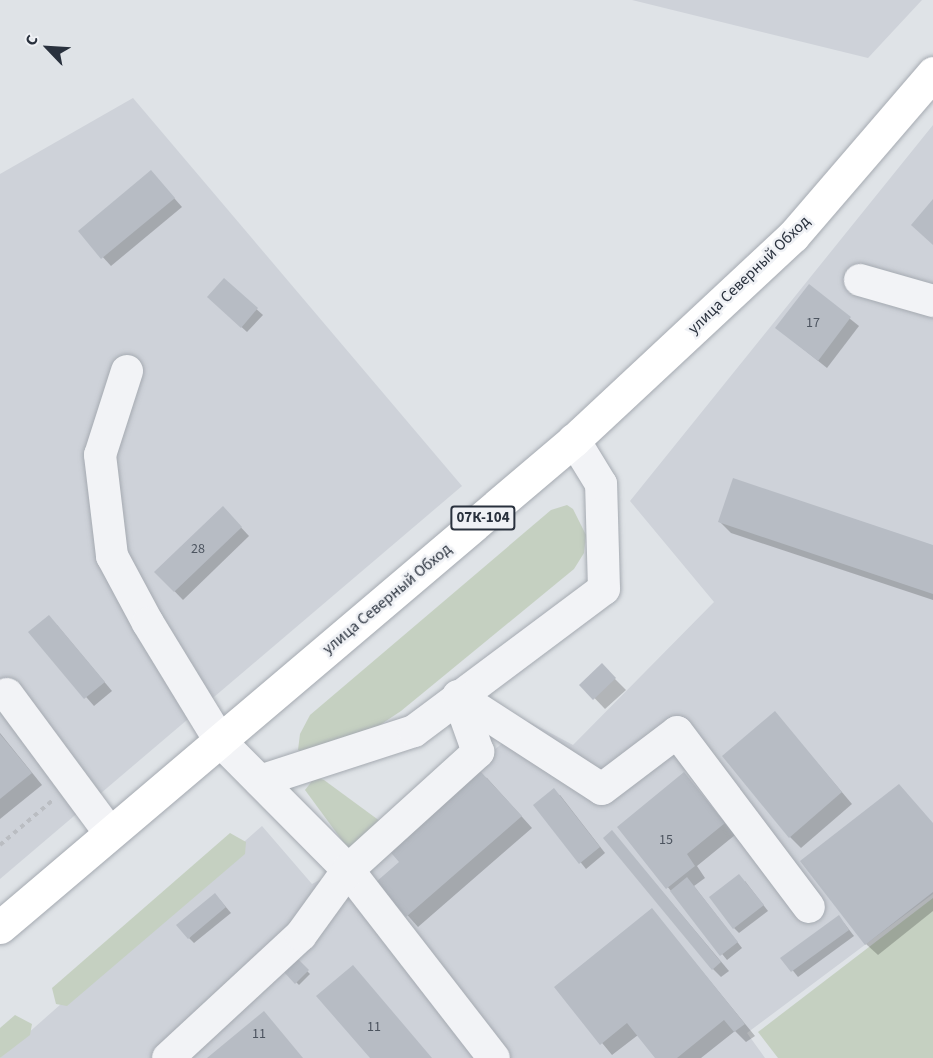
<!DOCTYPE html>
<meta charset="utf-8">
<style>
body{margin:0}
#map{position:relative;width:933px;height:1058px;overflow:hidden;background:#dfe3e7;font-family:"Source Sans 3",sans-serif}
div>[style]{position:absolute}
.built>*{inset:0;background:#ced2d9}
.green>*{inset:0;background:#c5d0c1}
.shadow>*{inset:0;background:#0003}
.building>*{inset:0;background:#b7bcc4}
.path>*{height:4px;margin-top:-2px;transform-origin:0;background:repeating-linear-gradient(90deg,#babdc2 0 4.5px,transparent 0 9px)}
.roads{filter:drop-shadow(0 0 2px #a5aab1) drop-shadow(0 0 2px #a5aab1)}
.minor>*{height:32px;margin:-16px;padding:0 16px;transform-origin:16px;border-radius:16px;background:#f2f3f6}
.highway>*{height:33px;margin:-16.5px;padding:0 16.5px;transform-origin:16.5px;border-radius:16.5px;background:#fff}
span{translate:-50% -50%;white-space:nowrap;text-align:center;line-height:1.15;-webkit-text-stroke:5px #eff1f5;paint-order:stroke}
.number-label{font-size:14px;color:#4c545f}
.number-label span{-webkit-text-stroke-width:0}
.shield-label span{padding:2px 4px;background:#eff1f5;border:2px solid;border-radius:4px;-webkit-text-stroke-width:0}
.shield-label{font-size:15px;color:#29313d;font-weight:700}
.street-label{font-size:16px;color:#29313d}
.north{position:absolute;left:18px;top:18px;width:60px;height:60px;-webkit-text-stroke:4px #eff1f5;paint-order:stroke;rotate:295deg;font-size:16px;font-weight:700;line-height:24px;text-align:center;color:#29313d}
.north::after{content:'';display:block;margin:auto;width:21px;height:27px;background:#29313d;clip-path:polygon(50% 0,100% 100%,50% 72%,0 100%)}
</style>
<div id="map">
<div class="built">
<i style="clip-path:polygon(632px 0,922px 0,868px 58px)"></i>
<i style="clip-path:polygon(133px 98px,462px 486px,0 879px,0 174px)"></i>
<i style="clip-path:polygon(933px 125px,933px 894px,747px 1033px,765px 1058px,0 1058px,262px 826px,312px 884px,383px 846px,528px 721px,573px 745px,714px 602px,630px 501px)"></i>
</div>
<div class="green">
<i style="clip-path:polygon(567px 505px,573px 509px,586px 535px,584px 553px,574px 569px,401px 711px,371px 731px,301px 752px,298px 750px,300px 734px,310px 715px,551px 510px)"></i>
<i style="clip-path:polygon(315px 777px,324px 780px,388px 827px,352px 854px,305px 790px)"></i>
<i style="clip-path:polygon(230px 833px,246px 842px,245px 854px,67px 1006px,56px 1004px,52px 988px)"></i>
<i style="clip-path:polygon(933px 898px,933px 1058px,778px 1058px,758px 1032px)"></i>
<i style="clip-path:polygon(15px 1015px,32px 1024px,30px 1035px,0 1058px,0 1028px)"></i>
</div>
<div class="shadow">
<i style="clip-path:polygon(159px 181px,182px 207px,111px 266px,80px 232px)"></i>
<i style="clip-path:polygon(224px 280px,263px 315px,247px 332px,214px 302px)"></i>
<i style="clip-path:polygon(809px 286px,859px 326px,827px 368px,777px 328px)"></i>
<i style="clip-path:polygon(223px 508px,249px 536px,183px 600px,156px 572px)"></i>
<i style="clip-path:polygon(720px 522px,933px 546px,933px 600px,731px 533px)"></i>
<i style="clip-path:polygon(57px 625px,112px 691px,94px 706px,30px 633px)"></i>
<i style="clip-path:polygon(602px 666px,626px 690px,605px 709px,582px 685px)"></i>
<i style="clip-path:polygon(775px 713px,852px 804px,801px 848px,790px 837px)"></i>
<i style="clip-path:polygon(0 733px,42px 785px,0 819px)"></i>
<i style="clip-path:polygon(473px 774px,487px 778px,532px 828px,418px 927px,378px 882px,401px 862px)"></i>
<i style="clip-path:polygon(684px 774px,735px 835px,697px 866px,705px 878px,694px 886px,742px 948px,727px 960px,619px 827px)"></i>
<i style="clip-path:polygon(560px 795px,605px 853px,586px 869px,535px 805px)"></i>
<i style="clip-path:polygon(933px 824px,933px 911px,878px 955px,866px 944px)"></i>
<i style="clip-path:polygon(612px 832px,729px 971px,721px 977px,713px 969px)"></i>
<i style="clip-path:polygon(745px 881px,768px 911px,739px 933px,734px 928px)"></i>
<i style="clip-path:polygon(220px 900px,231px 913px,194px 943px,189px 938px)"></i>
<i style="clip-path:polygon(652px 910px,755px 1036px,746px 1042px,735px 1031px,701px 1058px,657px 1058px,638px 1035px,612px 1055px,556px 987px)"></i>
<i style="clip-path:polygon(844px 923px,854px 936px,798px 977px,783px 958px)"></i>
<i style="clip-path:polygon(296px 960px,310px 974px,299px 985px,285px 971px)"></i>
</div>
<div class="building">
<i style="clip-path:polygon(151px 170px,175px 198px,101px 259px,78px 231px)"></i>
<i style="clip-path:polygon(933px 199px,933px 245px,911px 225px)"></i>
<i style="clip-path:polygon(224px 278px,258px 308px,241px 328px,207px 297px)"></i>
<i style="clip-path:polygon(809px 284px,851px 317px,818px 361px,775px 328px)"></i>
<i style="clip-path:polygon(733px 478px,933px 545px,933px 594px,718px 522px)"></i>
<i style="clip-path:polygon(223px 506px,242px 527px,174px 592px,154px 572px)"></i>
<i style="clip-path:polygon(49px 615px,105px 682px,84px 699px,28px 632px)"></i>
<i style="clip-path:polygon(602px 663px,616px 678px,593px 700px,579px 685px)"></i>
<i style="clip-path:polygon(775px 711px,842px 792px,789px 838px,722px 756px)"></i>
<i style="clip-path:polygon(0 734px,32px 773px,0 799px)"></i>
<i style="clip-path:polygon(481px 772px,522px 816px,406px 917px,376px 882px,399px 862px,387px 848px,472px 773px)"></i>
<i style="clip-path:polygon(684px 772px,725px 823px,687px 854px,695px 866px,666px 889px,617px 827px)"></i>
<i style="clip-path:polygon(899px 784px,933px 823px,933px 892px,865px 945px,800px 861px)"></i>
<i style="clip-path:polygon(554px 788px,600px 847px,579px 864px,533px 805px)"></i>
<i style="clip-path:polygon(612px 830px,721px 962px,712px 970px,603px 838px)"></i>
<i style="clip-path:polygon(739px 874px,764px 905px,733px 929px,709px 897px)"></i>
<i style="clip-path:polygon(687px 877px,738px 942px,720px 956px,670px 891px)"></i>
<i style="clip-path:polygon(215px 893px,226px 907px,188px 939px,176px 925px)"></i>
<i style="clip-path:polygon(652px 908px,745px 1024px,734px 1032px,724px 1020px,677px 1058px,655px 1058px,627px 1023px,600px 1045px,554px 987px)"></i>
<i style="clip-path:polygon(839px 915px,849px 930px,791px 972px,780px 958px)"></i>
<i style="clip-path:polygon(296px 957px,309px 970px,295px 984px,283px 971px)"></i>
<i style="clip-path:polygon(353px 965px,432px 1058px,370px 1058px,316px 996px)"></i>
<i style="clip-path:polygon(264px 1011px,303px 1058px,207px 1058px)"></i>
</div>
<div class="path">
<i style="left:0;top:845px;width:71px;rotate:-40.4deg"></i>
</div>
<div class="roads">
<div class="minor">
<i style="left:860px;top:280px;width:76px;rotate:16deg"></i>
<i style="left:127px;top:371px;width:88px;rotate:107.8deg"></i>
<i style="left:100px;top:455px;width:102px;rotate:83.2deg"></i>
<i style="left:112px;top:556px;width:76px;rotate:61.8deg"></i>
<i style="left:148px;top:623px;width:138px;rotate:58.6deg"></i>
<i style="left:220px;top:741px;width:182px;rotate:45.2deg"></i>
<i style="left:348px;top:870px;width:238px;rotate:52.2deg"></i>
<i style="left:7px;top:694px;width:173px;rotate:53.5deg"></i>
<i style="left:260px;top:781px;width:162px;rotate:-18deg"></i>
<i style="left:414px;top:731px;width:237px;rotate:-36.8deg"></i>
<i style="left:604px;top:589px;width:105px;rotate:-91.6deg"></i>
<i style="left:601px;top:484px;width:52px;rotate:-121.5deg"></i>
<i style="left:168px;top:1058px;width:181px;rotate:-42.8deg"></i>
<i style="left:301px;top:935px;width:80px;rotate:-54.1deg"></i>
<i style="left:348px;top:870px;width:176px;rotate:-42.2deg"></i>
<i style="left:478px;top:752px;width:59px;rotate:-109.7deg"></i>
<i style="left:458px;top:696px;width:171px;rotate:32.9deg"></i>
<i style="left:602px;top:789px;width:94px;rotate:-37.2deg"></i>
<i style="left:677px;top:732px;width:219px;rotate:53deg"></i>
</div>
<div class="highway">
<i style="left:0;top:927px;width:753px;rotate:-40.31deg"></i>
<i style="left:574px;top:440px;width:299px;rotate:-43deg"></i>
<i style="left:793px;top:236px;width:215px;rotate:-49.3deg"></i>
</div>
</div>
<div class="number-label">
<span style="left:813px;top:323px">17</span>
<span style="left:198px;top:549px">28</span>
<span style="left:666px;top:840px">15</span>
<span style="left:374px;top:1027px">11</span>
<span style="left:259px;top:1034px">11</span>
</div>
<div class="shield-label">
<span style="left:483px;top:518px">07К-104</span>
</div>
<div class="street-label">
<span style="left:749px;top:275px;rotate:-44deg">улица Северный Обход</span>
<span style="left:387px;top:599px;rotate:-40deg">улица Северный Обход</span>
</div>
<div class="north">С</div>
</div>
